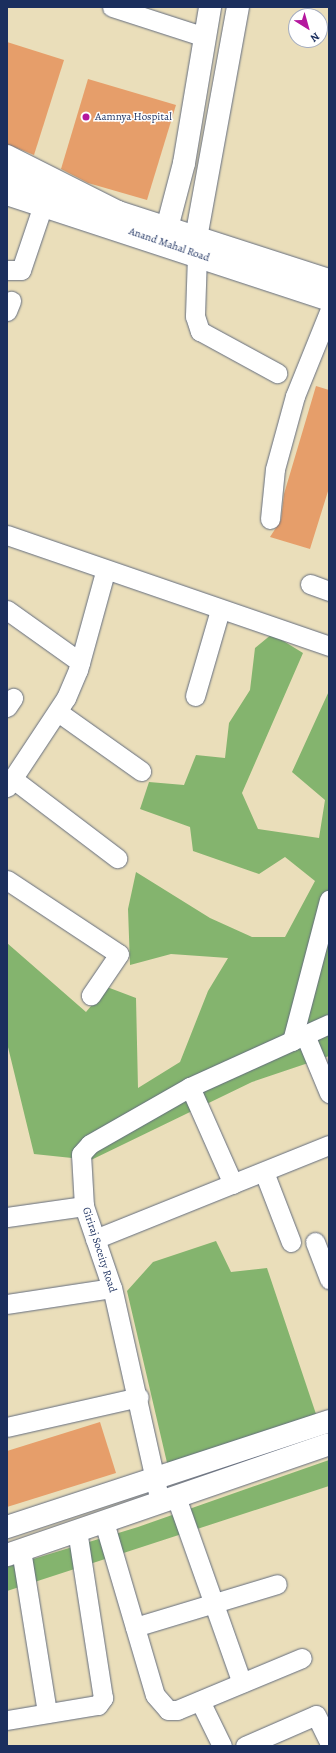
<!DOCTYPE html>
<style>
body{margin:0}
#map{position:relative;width:336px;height:1753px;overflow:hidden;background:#eadeba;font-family:Alegreya,serif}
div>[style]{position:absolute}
.forest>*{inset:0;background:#84b46e}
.building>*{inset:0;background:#e69e6a}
.roads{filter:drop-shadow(0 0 1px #636c7e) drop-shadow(0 0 1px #636c7e)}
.minor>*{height:19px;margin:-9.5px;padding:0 9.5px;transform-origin:9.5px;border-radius:9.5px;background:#fff}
.tertiary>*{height:22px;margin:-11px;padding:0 11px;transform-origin:11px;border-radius:11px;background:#fff}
.secondary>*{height:22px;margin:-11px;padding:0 11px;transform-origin:11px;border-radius:11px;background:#fff}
.trunk>*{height:22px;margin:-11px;padding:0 11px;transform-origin:11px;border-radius:11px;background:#fff}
.dots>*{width:11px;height:11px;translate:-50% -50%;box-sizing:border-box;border:2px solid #fff;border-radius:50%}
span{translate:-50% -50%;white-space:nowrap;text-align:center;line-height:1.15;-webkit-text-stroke:3px #fff;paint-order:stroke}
.poi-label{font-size:11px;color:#1b2f5e}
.left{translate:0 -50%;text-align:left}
.street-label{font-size:11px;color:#1b2f5e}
.frame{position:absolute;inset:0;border:8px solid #1b2f5e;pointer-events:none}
.north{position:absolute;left:288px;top:8px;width:40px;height:40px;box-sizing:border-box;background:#fff;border:1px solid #a4acbf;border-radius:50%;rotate:143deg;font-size:11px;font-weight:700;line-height:16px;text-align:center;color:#1b2f5e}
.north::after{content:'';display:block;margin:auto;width:14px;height:18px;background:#b5179e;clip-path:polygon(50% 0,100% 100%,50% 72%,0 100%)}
</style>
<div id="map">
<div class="forest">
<i style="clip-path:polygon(272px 634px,303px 653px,242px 793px,258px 829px,319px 838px,325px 800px,292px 772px,329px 691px,329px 1056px,252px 1082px,91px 1160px,34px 1154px,7px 1043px,7px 943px,86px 1012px,107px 987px,136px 998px,138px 1088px,180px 1062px,208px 991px,228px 958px,171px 954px,130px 965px,128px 909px,136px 872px,210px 918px,252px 937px,285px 937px,315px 881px,285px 857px,259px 874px,193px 851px,190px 827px,140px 809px,149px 782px,184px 785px,196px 755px,225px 758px,229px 723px,250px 690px,255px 648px)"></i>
<i style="clip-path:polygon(216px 1241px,231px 1272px,267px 1268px,316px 1414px,168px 1467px,127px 1291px,153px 1262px)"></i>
<i style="clip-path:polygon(329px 1460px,329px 1486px,7px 1591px,7px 1567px,138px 1527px)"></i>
</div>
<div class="building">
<i style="clip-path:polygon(7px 42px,64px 60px,34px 155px,7px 144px)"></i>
<i style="clip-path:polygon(88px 79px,176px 105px,147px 200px,88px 183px,61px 169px)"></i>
<i style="clip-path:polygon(316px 386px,329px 390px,329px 488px,310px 549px,270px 537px,281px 520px,284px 494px)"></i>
<i style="clip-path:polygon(100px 1422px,116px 1473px,7px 1507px,7px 1451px)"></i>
</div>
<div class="roads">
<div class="minor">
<i style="left:112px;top:7px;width:98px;rotate:17.9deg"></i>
<i style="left:197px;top:255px;width:61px;rotate:91.9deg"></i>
<i style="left:195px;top:316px;width:16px;rotate:72deg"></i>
<i style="left:200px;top:331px;width:88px;rotate:28.6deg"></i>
<i style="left:7px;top:270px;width:14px"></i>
<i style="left:21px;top:270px;width:69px;rotate:-71.3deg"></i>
<i style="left:7px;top:311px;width:11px;rotate:-68deg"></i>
<i style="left:270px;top:519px;width:50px;rotate:-84.3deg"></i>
<i style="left:275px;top:469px;width:76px;rotate:-74.7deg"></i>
<i style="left:295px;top:396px;width:91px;rotate:-68deg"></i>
<i style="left:7px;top:535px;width:341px;rotate:19deg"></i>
<i style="left:310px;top:584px;width:20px;rotate:20deg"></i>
<i style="left:7px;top:610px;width:90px;rotate:35.5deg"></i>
<i style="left:195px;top:696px;width:90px;rotate:-73.8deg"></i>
<i style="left:7px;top:707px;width:11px;rotate:-56deg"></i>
<i style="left:58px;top:712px;width:102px;rotate:35.4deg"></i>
<i style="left:13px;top:779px;width:131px;rotate:37.2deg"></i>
<i style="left:7px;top:787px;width:107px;rotate:-56.5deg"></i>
<i style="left:66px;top:698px;width:30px;rotate:-67deg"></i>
<i style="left:78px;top:670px;width:102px;rotate:-74.6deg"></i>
<i style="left:7px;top:880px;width:134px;rotate:33.5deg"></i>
<i style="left:119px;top:954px;width:50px;rotate:124.3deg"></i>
<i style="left:305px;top:1035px;width:63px;rotate:67.5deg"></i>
<i style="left:292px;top:1041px;width:146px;rotate:-75.3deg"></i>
<i style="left:190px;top:1087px;width:106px;rotate:66.1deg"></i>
<i style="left:264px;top:1172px;width:75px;rotate:68.9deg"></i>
<i style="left:7px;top:1217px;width:78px;rotate:-8.1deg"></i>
<i style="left:95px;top:1239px;width:252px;rotate:-21.9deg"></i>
<i style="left:315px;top:1242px;width:40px;rotate:69deg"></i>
<i style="left:7px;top:1304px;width:106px;rotate:-8.7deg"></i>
<i style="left:7px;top:1427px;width:135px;rotate:-12.8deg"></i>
<i style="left:176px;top:1497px;width:197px;rotate:70.5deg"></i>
<i style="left:160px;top:1502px;width:219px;rotate:-102.6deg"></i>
<i style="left:112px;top:1288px;width:87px;rotate:-108.9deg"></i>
<i style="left:84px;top:1206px;width:52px;rotate:-93.3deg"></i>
<i style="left:81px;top:1154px;width:13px;rotate:-48deg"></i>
<i style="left:90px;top:1144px;width:115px;rotate:-29.7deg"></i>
<i style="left:190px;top:1087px;width:153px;rotate:-24.4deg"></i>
<i style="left:104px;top:1522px;width:180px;rotate:73.6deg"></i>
<i style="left:155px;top:1695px;width:20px;rotate:49deg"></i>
<i style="left:168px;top:1710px;width:9px"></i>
<i style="left:177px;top:1710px;width:135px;rotate:-22.6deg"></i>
<i style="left:21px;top:1550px;width:165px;rotate:80.9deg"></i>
<i style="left:135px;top:1627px;width:148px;rotate:-16.8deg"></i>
<i style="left:200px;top:1701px;width:50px;rotate:63.9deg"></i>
<i style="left:7px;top:1720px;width:92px;rotate:-9.4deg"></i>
<i style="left:98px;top:1705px;width:9px;rotate:-54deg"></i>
<i style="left:103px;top:1698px;width:169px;rotate:-98.8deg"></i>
<i style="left:245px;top:1746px;width:77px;rotate:-23.6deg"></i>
<i style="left:316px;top:1715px;width:30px;rotate:64deg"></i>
</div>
<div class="tertiary">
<i style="left:167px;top:228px;width:67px;rotate:-75.3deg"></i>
<i style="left:184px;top:163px;width:158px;rotate:-80.5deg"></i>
<i style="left:196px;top:238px;width:235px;rotate:-79.7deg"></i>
<i style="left:7px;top:1527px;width:339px;rotate:-18.2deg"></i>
<i style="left:7px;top:1555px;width:341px;rotate:-19deg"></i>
</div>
<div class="secondary">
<i style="left:7px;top:156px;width:124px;rotate:26.8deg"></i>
<i style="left:118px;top:212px;width:222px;rotate:17.9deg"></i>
<i style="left:7px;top:194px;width:339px;rotate:18.2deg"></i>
</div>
<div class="trunk">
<i style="left:7px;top:176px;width:117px;rotate:18deg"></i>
</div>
</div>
<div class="dots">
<i style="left:86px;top:117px;background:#b5179e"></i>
</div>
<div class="poi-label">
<span class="left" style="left:95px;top:117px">Aamnya Hospital</span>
</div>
<div class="street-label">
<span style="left:169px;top:245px;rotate:19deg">Anand Mahal Road</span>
<span style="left:99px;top:1250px;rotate:72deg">Giriraj Soceity Road</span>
</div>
<div class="frame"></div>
<div class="north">N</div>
</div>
